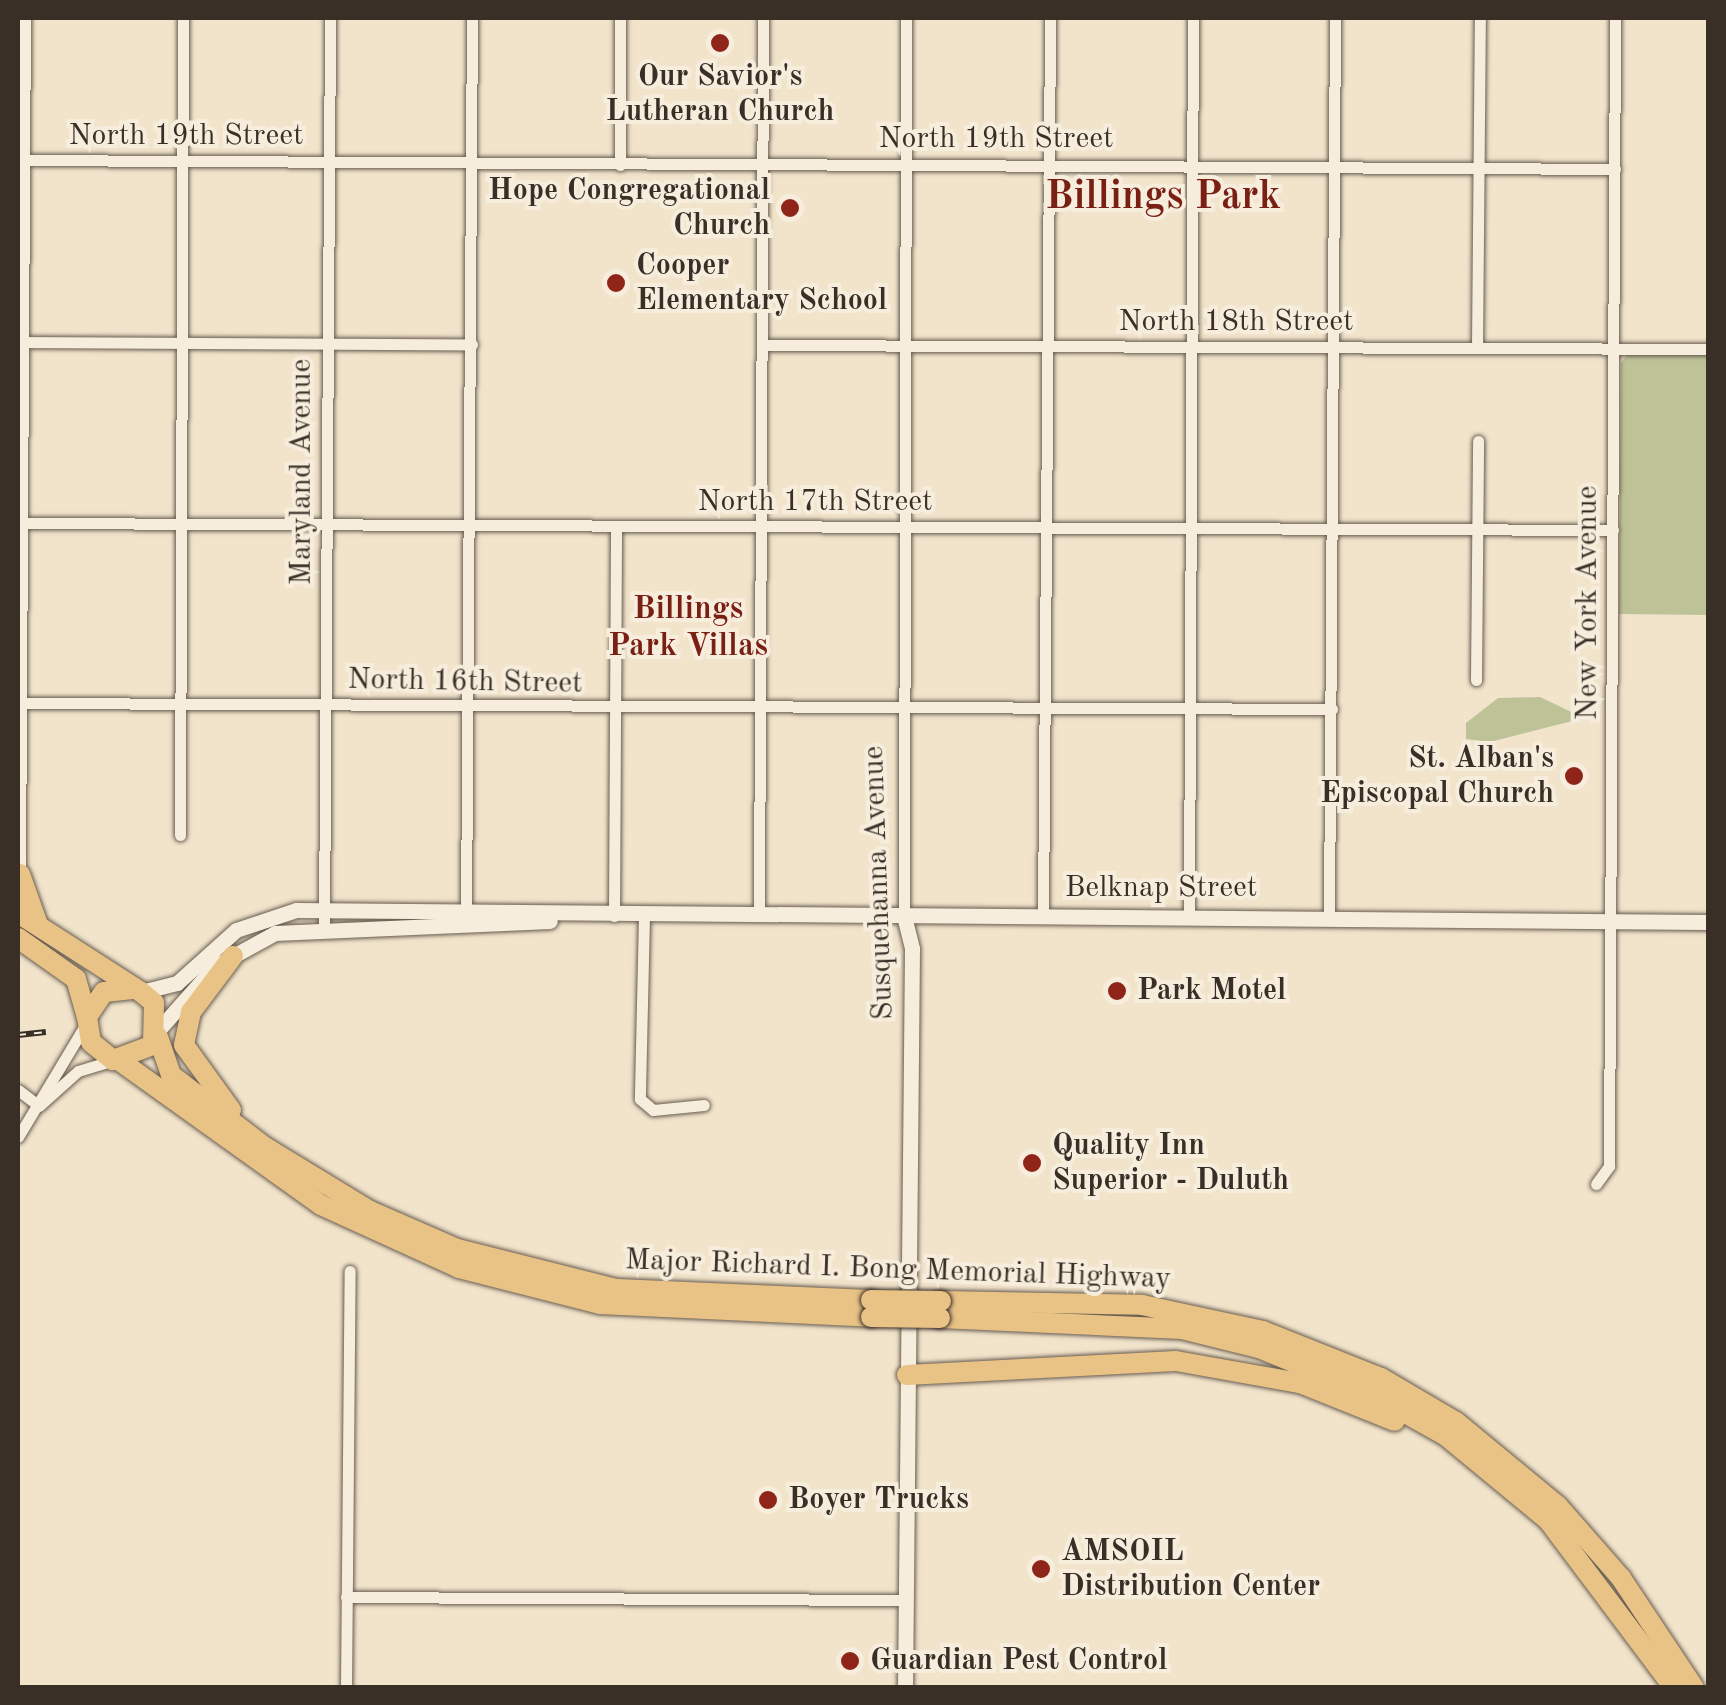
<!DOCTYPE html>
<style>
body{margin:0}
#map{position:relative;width:1726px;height:1705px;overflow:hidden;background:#f2e4cb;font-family:"Old Standard TT",serif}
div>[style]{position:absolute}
.green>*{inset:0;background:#bdc396}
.roads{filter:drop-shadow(0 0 2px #675c50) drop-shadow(0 0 2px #675c50)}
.street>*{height:11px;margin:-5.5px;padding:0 5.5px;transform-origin:5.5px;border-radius:5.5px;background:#f7eddd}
.secondary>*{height:15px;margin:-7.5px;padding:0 7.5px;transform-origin:7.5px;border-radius:7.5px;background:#f7eddd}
.highway>*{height:20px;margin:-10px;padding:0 10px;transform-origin:10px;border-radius:10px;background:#e9c286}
.rail>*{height:6px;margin-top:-3px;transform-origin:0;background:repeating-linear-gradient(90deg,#f7eddd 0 8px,#392f27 0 16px);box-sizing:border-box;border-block:2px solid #392f27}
.bridges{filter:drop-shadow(0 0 2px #392f27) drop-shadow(0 0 2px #392f27)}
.highway-bridge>*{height:20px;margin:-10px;padding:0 10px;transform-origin:10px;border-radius:10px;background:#e9c286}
.dots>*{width:28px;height:28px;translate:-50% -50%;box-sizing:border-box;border:5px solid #f7eddd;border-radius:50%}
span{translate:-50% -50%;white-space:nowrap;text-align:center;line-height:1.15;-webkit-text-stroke:8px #f7eddd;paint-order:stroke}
.poi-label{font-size:30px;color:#392f27;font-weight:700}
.right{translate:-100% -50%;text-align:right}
.left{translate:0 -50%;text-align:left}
.street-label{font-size:30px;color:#392f27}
.neighbourhood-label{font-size:32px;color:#7a1f14;font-weight:700}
.district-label{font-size:40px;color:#7a1f14;font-weight:700}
.frame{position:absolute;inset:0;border:20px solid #392f27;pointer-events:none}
</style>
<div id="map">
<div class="green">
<i style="clip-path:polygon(1629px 352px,1708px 353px,1708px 615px,1619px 614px,1621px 363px)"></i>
<i style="clip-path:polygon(1540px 697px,1584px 718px,1490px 742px,1466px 739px,1466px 723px,1498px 698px)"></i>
</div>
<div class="roads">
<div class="street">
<i style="left:620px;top:18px;width:147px;rotate:90deg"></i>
<i style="left:18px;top:160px;width:1597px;rotate:0.32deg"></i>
<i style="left:22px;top:342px;width:450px;rotate:0.3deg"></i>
<i style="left:764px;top:345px;width:944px;rotate:0.24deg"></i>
<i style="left:1477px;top:348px;width:330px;rotate:-89.5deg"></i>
<i style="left:18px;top:523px;width:1595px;rotate:0.25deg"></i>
<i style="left:1476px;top:680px;width:239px;rotate:-89.5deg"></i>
<i style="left:18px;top:703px;width:1314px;rotate:0.26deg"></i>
<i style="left:180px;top:835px;width:817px;rotate:-89.79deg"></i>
<i style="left:20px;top:874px;width:856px;rotate:-89.67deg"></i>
<i style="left:614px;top:916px;width:390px;rotate:-89.7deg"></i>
<i style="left:644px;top:916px;width:183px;rotate:91.3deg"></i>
<i style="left:640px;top:1099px;width:17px;rotate:40deg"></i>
<i style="left:653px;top:1110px;width:51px;rotate:-5.6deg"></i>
<i style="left:759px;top:916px;width:898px;rotate:-89.74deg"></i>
<i style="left:904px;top:916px;width:898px;rotate:-89.87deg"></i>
<i style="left:466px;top:917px;width:899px;rotate:-89.62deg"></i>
<i style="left:1043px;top:917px;width:899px;rotate:-89.55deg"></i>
<i style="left:1189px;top:918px;width:900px;rotate:-89.75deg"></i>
<i style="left:1329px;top:919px;width:901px;rotate:-89.62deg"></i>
<i style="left:324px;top:928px;width:910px;rotate:-89.62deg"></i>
<i style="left:18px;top:1090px;width:26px;rotate:37deg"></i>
<i style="left:39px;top:1106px;width:52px;rotate:-41.9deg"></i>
<i style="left:78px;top:1071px;width:37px;rotate:-17deg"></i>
<i style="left:18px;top:1137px;width:132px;rotate:-59deg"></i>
<i style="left:1596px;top:1184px;width:22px;rotate:-54deg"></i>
<i style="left:1609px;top:1166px;width:1148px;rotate:-89.7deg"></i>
<i style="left:346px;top:1597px;width:560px;rotate:0.31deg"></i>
<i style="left:346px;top:1688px;width:417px;rotate:-89.5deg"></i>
</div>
<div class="secondary">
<i style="left:904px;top:916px;width:34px;rotate:76deg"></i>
<i style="left:912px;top:949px;width:739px;rotate:90.54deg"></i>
<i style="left:141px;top:992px;width:37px;rotate:-14deg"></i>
<i style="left:177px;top:983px;width:79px;rotate:-41.9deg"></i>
<i style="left:236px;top:930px;width:63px;rotate:-18.4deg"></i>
<i style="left:296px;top:910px;width:1412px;rotate:0.49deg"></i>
<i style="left:160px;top:1028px;width:83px;rotate:-48.4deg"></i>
<i style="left:215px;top:966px;width:68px;rotate:-28.8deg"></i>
<i style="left:275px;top:933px;width:275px;rotate:-2.5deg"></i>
</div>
<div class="highway">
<i style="left:20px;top:874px;width:51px;rotate:70.5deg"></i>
<i style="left:18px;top:913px;width:146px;rotate:32.7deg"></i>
<i style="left:141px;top:992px;width:17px;rotate:40deg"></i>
<i style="left:154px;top:1003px;width:42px;rotate:91.4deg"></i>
<i style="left:153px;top:1045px;width:43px;rotate:159.4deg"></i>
<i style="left:113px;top:1060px;width:28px;rotate:-141deg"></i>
<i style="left:91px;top:1042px;width:25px;rotate:-99deg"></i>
<i style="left:87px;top:1017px;width:30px;rotate:-56deg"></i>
<i style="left:104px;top:992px;width:31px;rotate:-6deg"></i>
<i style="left:18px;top:938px;width:71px;rotate:35.3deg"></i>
<i style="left:76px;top:979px;width:40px;rotate:74deg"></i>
<i style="left:158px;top:1037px;width:40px;rotate:71.1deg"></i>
<i style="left:171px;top:1075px;width:118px;rotate:37.5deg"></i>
<i style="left:265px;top:1147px;width:123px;rotate:31.4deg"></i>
<i style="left:370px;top:1211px;width:95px;rotate:23.6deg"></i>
<i style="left:457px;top:1249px;width:164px;rotate:14.1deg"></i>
<i style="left:616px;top:1289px;width:255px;rotate:2.5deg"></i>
<i style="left:120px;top:1061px;width:247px;rotate:35.6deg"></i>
<i style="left:321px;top:1205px;width:152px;rotate:24.5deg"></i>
<i style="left:459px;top:1268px;width:146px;rotate:14.3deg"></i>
<i style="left:600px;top:1304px;width:271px;rotate:2.7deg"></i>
<i style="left:231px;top:1110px;width:80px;rotate:-125.9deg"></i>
<i style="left:184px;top:1045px;width:34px;rotate:-78deg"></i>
<i style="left:191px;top:1012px;width:70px;rotate:-53.1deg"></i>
<i style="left:941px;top:1301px;width:201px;rotate:1.1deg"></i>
<i style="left:1142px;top:1305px;width:124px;rotate:12.1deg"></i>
<i style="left:1263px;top:1331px;width:127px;rotate:21.7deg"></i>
<i style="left:1381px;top:1378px;width:87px;rotate:30.4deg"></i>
<i style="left:1456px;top:1422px;width:132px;rotate:39.5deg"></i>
<i style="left:1558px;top:1506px;width:96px;rotate:48.8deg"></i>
<i style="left:1621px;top:1578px;width:132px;rotate:56.4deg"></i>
<i style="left:940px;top:1318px;width:242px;rotate:2.6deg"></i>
<i style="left:1182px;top:1329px;width:79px;rotate:13.9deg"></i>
<i style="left:1259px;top:1348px;width:123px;rotate:22.4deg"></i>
<i style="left:1373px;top:1395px;width:84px;rotate:29.3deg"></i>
<i style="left:1446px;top:1436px;width:132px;rotate:39.5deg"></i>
<i style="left:1548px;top:1520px;width:210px;rotate:53.1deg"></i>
<i style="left:907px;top:1375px;width:269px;rotate:-3deg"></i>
<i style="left:1176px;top:1361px;width:126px;rotate:10.1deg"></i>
<i style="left:1300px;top:1383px;width:102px;rotate:21.8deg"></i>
</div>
</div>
<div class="rail">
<i style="left:18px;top:1035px;width:28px;rotate:-6deg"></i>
</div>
<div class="bridges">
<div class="highway-bridge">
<i style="left:871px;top:1300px;width:70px;rotate:0.8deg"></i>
<i style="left:871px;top:1317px;width:69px;rotate:0.8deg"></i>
</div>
</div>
<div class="dots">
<i style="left:720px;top:43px;background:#8f2418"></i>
<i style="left:790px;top:208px;background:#8f2418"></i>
<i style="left:616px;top:283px;background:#8f2418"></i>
<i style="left:1574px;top:776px;background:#8f2418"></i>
<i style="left:1117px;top:991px;background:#8f2418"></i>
<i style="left:1032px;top:1163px;background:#8f2418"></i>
<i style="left:768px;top:1500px;background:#8f2418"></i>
<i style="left:1041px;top:1569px;background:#8f2418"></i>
<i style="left:850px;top:1661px;background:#8f2418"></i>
</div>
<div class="poi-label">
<span style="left:720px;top:94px">Our Savior's<br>Lutheran Church</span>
<span class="right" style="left:770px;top:208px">Hope Congregational<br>Church</span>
<span class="left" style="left:636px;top:283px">Cooper<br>Elementary School</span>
<span class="right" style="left:1554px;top:776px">St. Alban's<br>Episcopal Church</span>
<span class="left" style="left:1137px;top:991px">Park Motel</span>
<span class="left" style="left:1052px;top:1163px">Quality Inn<br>Superior - Duluth</span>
<span class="left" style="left:788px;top:1500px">Boyer Trucks</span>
<span class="left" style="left:1061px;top:1569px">AMSOIL<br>Distribution Center</span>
<span class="left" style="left:870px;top:1661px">Guardian Pest Control</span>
</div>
<div class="street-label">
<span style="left:186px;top:136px">North 19th Street</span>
<span style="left:996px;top:139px">North 19th Street</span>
<span style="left:1236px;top:322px">North 18th Street</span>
<span style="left:302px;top:472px;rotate:-90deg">Maryland Avenue</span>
<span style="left:815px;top:502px">North 17th Street</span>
<span style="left:1588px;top:603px;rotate:-90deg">New York Avenue</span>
<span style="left:465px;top:682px;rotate:1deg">North 16th Street</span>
<span style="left:879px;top:883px;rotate:-92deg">Susquehanna Avenue</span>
<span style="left:1161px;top:888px">Belknap Street</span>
<span style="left:898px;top:1270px;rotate:2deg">Major Richard I. Bong Memorial Highway</span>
</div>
<div class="neighbourhood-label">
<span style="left:688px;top:629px">Billings<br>Park Villas</span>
</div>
<div class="district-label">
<span style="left:1163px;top:198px">Billings Park</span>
</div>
<div class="frame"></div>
</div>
